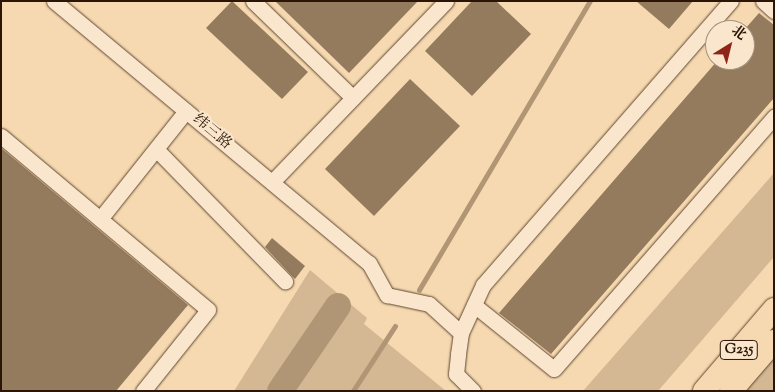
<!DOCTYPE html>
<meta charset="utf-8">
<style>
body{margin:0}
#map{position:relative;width:775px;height:392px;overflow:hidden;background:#f6d9b0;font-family:"Sorts Mill Goudy","Noto Serif SC",serif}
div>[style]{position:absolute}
.green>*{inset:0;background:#d3b893}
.stream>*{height:4.5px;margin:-2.25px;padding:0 2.25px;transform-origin:2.25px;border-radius:2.25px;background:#b19676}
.river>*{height:26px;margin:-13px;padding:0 13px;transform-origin:13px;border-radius:13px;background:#b19676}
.building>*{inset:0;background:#957b5e}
.roads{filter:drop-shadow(0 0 1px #5e4630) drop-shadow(0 0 1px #5e4630)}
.minor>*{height:15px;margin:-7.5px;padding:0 7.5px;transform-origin:7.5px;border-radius:7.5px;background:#f9e6cc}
.highway>*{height:22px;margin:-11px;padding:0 11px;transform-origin:11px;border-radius:11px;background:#f6d9b0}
span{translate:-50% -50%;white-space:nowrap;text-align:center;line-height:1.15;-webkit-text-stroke:4px #f9e6cc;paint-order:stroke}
.shield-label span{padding:1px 4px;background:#f9e6cc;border:1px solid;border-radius:4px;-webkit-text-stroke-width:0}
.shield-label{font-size:14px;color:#2b1506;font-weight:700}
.street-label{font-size:15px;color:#2b1506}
.frame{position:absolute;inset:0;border:2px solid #2b1506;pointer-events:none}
.north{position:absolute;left:705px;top:20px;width:50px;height:50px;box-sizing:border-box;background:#f9e6cc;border:1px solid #a7927d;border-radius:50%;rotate:36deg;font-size:14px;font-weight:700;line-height:20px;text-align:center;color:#2b1506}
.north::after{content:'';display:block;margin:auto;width:18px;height:22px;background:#8f2418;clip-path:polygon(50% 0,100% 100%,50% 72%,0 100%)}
</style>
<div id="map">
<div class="green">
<i style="clip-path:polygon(774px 173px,774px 257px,658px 391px,583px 391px)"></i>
<i style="clip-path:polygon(310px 270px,367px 318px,364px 324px,446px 391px,234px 391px)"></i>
<i style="clip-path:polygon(774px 356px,774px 391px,744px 391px)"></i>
</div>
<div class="stream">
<i style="left:419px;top:290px;width:336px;rotate:-59.4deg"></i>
<i style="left:353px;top:391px;width:77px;rotate:-57.1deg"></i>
</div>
<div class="river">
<i style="left:280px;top:391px;width:103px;rotate:-55.7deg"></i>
</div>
<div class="building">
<i style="clip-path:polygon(232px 1px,308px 72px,282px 99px,206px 28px)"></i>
<i style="clip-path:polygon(275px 1px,418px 1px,349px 73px)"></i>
<i style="clip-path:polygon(472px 1px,496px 1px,531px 34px,472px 96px,425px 51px)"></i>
<i style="clip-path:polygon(636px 1px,693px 1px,669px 29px)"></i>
<i style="clip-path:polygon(759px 13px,774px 25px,774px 98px,551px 354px,499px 313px,718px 60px,745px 60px,745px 29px)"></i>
<i style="clip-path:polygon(410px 79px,460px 126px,374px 216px,325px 169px)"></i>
<i style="clip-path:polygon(1px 148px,188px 305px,116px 391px,1px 391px)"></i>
<i style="clip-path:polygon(272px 238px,305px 266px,295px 279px,265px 247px)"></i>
</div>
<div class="roads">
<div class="minor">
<i style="left:54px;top:1px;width:410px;rotate:39.8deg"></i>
<i style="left:369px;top:263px;width:37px;rotate:61deg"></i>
<i style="left:387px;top:295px;width:43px;rotate:12.1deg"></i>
<i style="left:429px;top:304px;width:43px;rotate:42.2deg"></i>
<i style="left:253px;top:1px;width:139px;rotate:44.1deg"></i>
<i style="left:763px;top:1px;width:15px;rotate:42deg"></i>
<i style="left:1px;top:136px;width:270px;rotate:40deg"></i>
<i style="left:208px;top:310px;width:104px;rotate:128.7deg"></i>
<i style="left:156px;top:149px;width:185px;rotate:45.7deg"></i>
<i style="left:272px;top:182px;width:251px;rotate:-46.1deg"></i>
<i style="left:100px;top:219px;width:138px;rotate:-51.5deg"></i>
<i style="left:474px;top:305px;width:102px;rotate:38.7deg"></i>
<i style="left:554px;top:369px;width:335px;rotate:-48.9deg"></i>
<i style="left:473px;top:391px;width:24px;rotate:-135deg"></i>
<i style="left:456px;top:374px;width:20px;rotate:-84deg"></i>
<i style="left:458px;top:354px;width:21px;rotate:-82deg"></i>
<i style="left:461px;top:333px;width:53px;rotate:-65.4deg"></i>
<i style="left:483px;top:285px;width:377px;rotate:-48.9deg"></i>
</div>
<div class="highway">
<i style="left:704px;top:391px;width:108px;rotate:-49.5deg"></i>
<i style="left:731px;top:391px;width:66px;rotate:-49.3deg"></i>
</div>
</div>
<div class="shield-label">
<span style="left:739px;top:350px">G235</span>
</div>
<div class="street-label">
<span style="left:212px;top:132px;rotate:40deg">纬三路</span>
</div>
<div class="frame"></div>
<div class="north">北</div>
</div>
